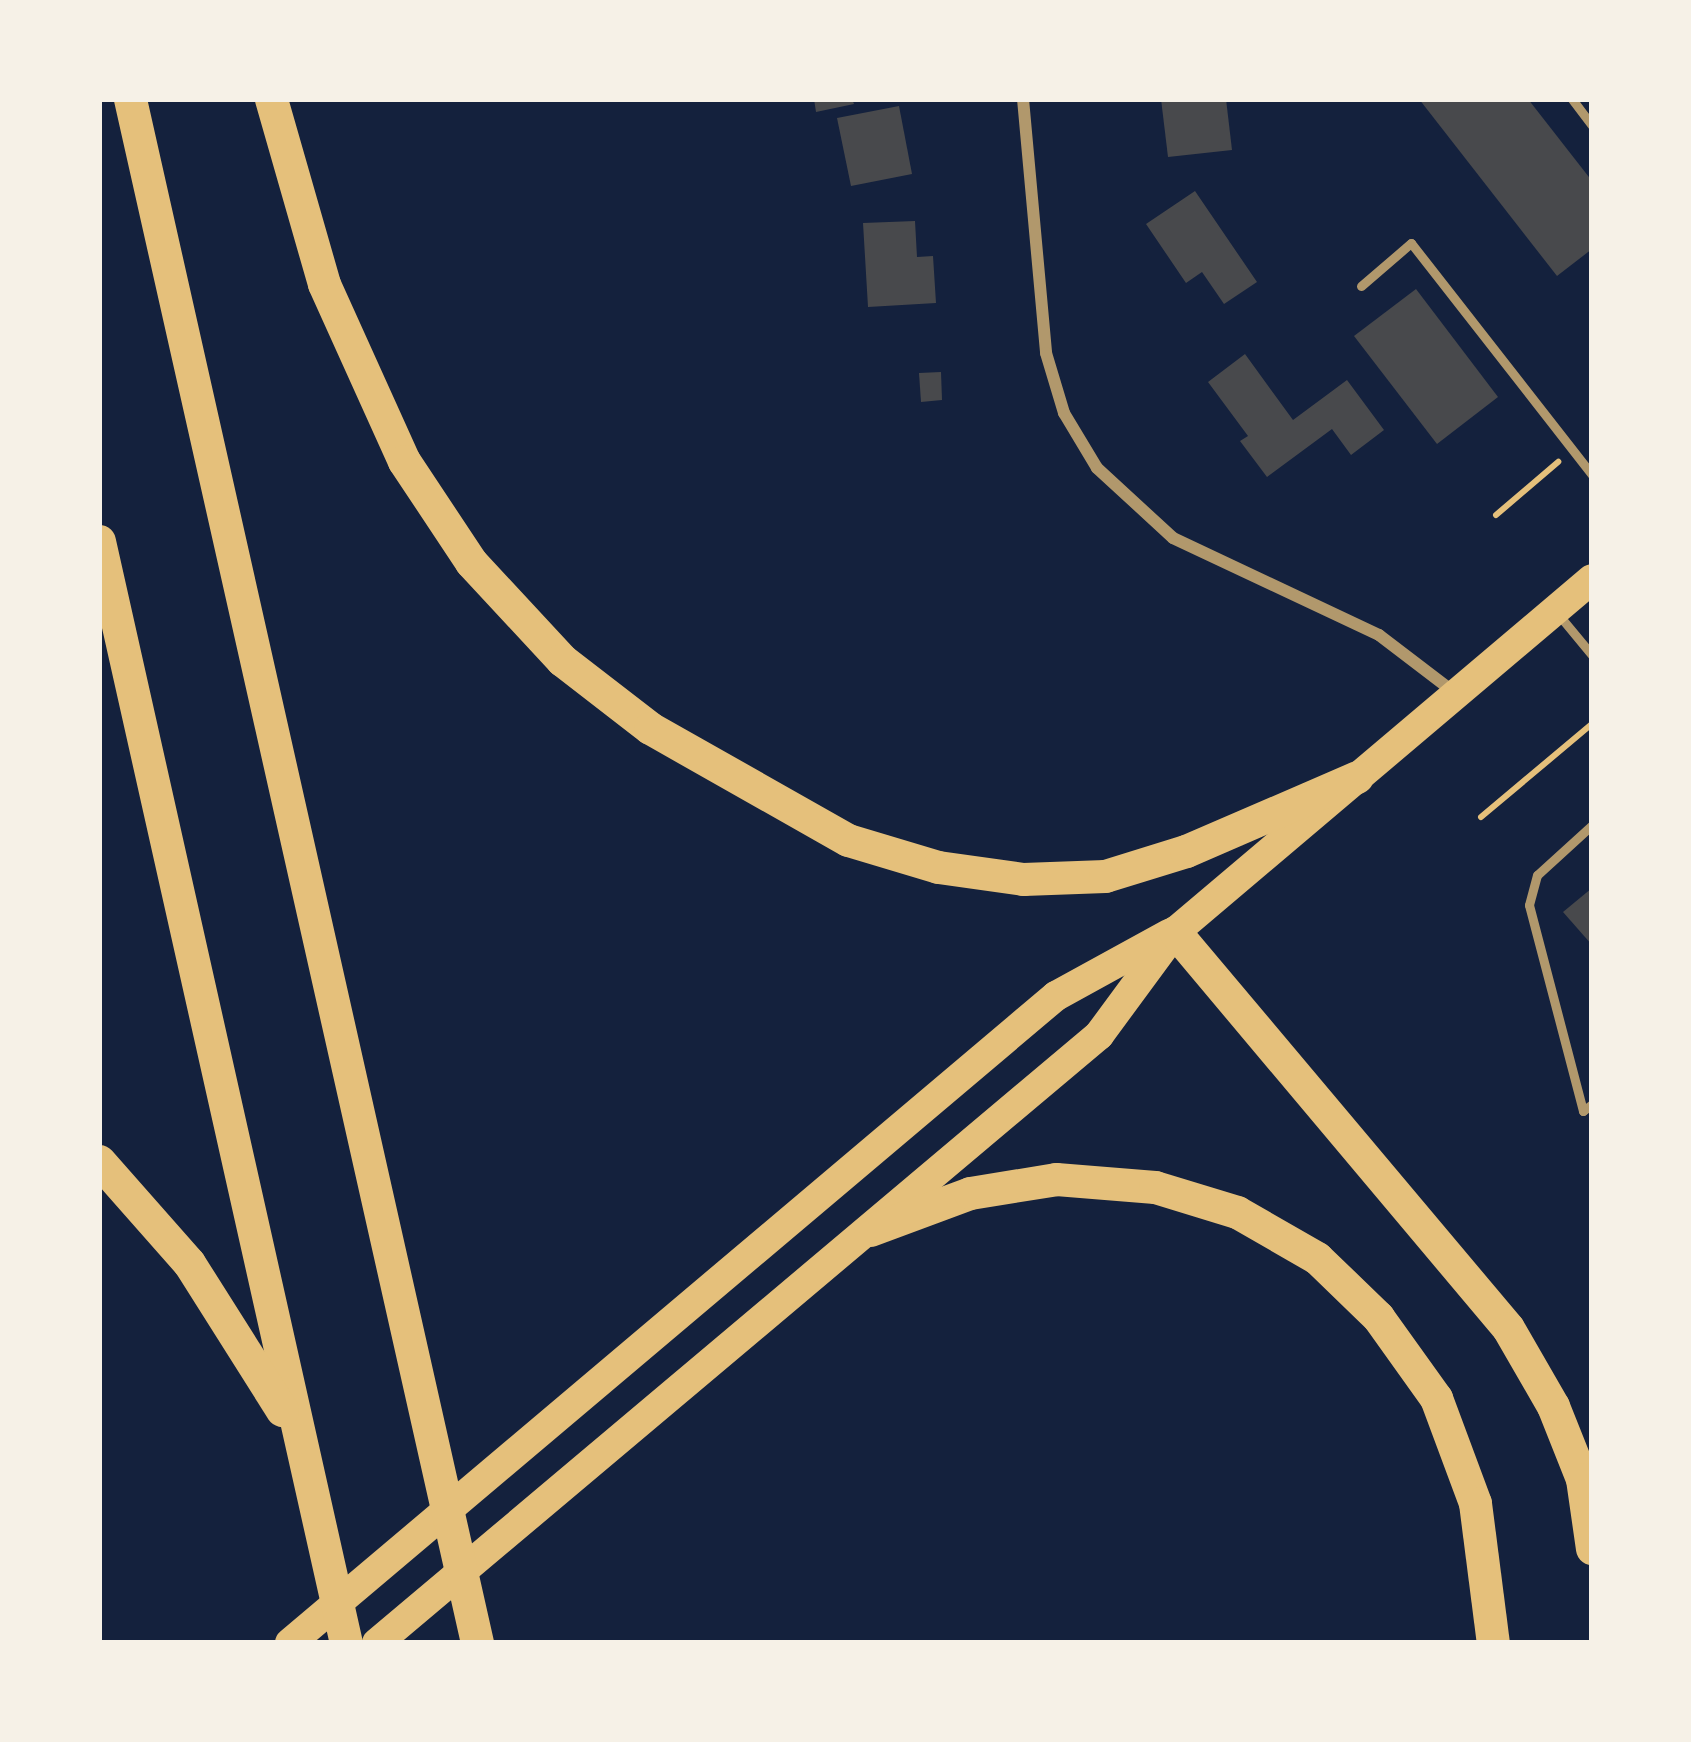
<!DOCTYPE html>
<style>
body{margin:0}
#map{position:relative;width:1691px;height:1742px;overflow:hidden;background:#14213d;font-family:"Zilla Slab",serif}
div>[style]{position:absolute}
.building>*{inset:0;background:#48494c}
.path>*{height:6px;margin:-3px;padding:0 3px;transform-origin:3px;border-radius:3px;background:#e5c07b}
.service>*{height:9px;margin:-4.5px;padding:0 4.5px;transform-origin:4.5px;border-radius:4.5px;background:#b1986c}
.minor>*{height:12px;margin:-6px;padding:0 6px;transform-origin:6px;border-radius:6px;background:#b1986c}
.primary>*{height:30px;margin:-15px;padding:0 15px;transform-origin:15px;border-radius:15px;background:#e5c07b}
.motorway>*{height:33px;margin:-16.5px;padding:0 16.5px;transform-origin:16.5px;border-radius:16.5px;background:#e5c07b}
span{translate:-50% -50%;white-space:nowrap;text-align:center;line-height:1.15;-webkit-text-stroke:9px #f6f1e7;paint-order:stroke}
.frame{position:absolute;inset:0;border:102px solid #f6f1e7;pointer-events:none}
</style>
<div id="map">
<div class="building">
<i style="clip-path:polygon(814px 99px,852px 99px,854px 104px,816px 112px)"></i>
<i style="clip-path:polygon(1161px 99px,1226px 99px,1232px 150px,1168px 157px)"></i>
<i style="clip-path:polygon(1419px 99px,1528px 99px,1592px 181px,1592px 249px,1557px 276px)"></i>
<i style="clip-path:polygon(899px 106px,912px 174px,851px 186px,837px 118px)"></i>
<i style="clip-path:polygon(1195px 191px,1257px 282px,1224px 304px,1202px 272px,1186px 283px,1146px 224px)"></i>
<i style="clip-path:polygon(915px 221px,917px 257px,933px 256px,936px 303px,868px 307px,863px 223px)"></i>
<i style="clip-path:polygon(1416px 289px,1498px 397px,1437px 444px,1354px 336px)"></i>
<i style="clip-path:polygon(1245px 354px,1293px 420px,1347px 380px,1384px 430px,1351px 455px,1332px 429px,1267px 477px,1240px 441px,1248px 436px,1208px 382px)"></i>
<i style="clip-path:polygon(941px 372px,942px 400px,921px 402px,919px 373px)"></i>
<i style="clip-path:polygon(1592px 888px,1592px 945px,1563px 912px)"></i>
</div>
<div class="path">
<i style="left:1496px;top:515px;width:82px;rotate:-40.5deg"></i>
<i style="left:1481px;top:817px;width:145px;rotate:-40deg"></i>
</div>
<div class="service">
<i style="left:1572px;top:99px;width:34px;rotate:53deg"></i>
<i style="left:1361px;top:286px;width:66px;rotate:-40.7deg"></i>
<i style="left:1411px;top:243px;width:294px;rotate:52deg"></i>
<i style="left:1558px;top:614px;width:53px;rotate:50.3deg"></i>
<i style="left:1592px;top:825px;width:74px;rotate:137.7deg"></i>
<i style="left:1537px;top:875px;width:31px;rotate:105deg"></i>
<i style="left:1529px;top:905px;width:213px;rotate:75.3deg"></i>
<i style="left:1583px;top:1111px;width:11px;rotate:-38deg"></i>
</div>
<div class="minor">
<i style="left:1023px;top:99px;width:255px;rotate:84.8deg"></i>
<i style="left:1046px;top:353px;width:63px;rotate:73.3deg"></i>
<i style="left:1064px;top:413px;width:64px;rotate:59deg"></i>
<i style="left:1097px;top:468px;width:103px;rotate:42.6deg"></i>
<i style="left:1173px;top:538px;width:228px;rotate:25.2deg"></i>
<i style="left:1379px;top:635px;width:96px;rotate:37.3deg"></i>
</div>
<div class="primary">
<i style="left:290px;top:1643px;width:1003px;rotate:-40.19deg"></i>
<i style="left:1056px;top:996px;width:129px;rotate:-28.8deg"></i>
<i style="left:377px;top:1643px;width:944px;rotate:-40.1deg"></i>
<i style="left:1099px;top:1035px;width:128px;rotate:-53.6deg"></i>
<i style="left:1175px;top:932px;width:546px;rotate:-40.25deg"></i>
</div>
<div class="motorway">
<i style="left:130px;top:99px;width:1583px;rotate:77.33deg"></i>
<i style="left:271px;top:99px;width:192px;rotate:74deg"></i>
<i style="left:324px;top:284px;width:194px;rotate:65.7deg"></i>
<i style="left:404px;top:461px;width:121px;rotate:56.4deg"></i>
<i style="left:471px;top:562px;width:134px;rotate:47.1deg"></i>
<i style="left:562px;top:660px;width:111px;rotate:37.7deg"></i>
<i style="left:650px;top:728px;width:227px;rotate:29.5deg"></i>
<i style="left:848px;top:840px;width:94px;rotate:16.7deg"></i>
<i style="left:938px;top:867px;width:86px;rotate:8deg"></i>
<i style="left:1023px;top:879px;width:82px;rotate:-2.1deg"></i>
<i style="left:1105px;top:876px;width:85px;rotate:-17.2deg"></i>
<i style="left:1186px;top:851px;width:186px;rotate:-23.4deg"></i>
<i style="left:99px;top:541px;width:1129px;rotate:77.37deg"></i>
<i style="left:1175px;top:932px;width:517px;rotate:49.94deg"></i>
<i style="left:1508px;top:1328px;width:90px;rotate:60deg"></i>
<i style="left:1553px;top:1406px;width:79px;rotate:68.3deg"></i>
<i style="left:1582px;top:1479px;width:70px;rotate:81.8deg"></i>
<i style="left:99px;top:1161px;width:136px;rotate:48.6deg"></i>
<i style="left:189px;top:1263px;width:174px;rotate:57.7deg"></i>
<i style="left:870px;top:1230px;width:107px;rotate:-20.3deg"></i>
<i style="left:970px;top:1193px;width:87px;rotate:-9.2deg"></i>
<i style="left:1056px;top:1179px;width:99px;rotate:4.6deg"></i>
<i style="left:1155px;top:1187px;width:86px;rotate:17deg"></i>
<i style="left:1237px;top:1212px;width:92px;rotate:29.9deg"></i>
<i style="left:1317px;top:1258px;width:85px;rotate:44deg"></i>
<i style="left:1378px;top:1317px;width:100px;rotate:54.4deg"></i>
<i style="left:1436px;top:1398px;width:112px;rotate:69.6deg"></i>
<i style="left:1475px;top:1503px;width:141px;rotate:82.7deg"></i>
</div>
<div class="frame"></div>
</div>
